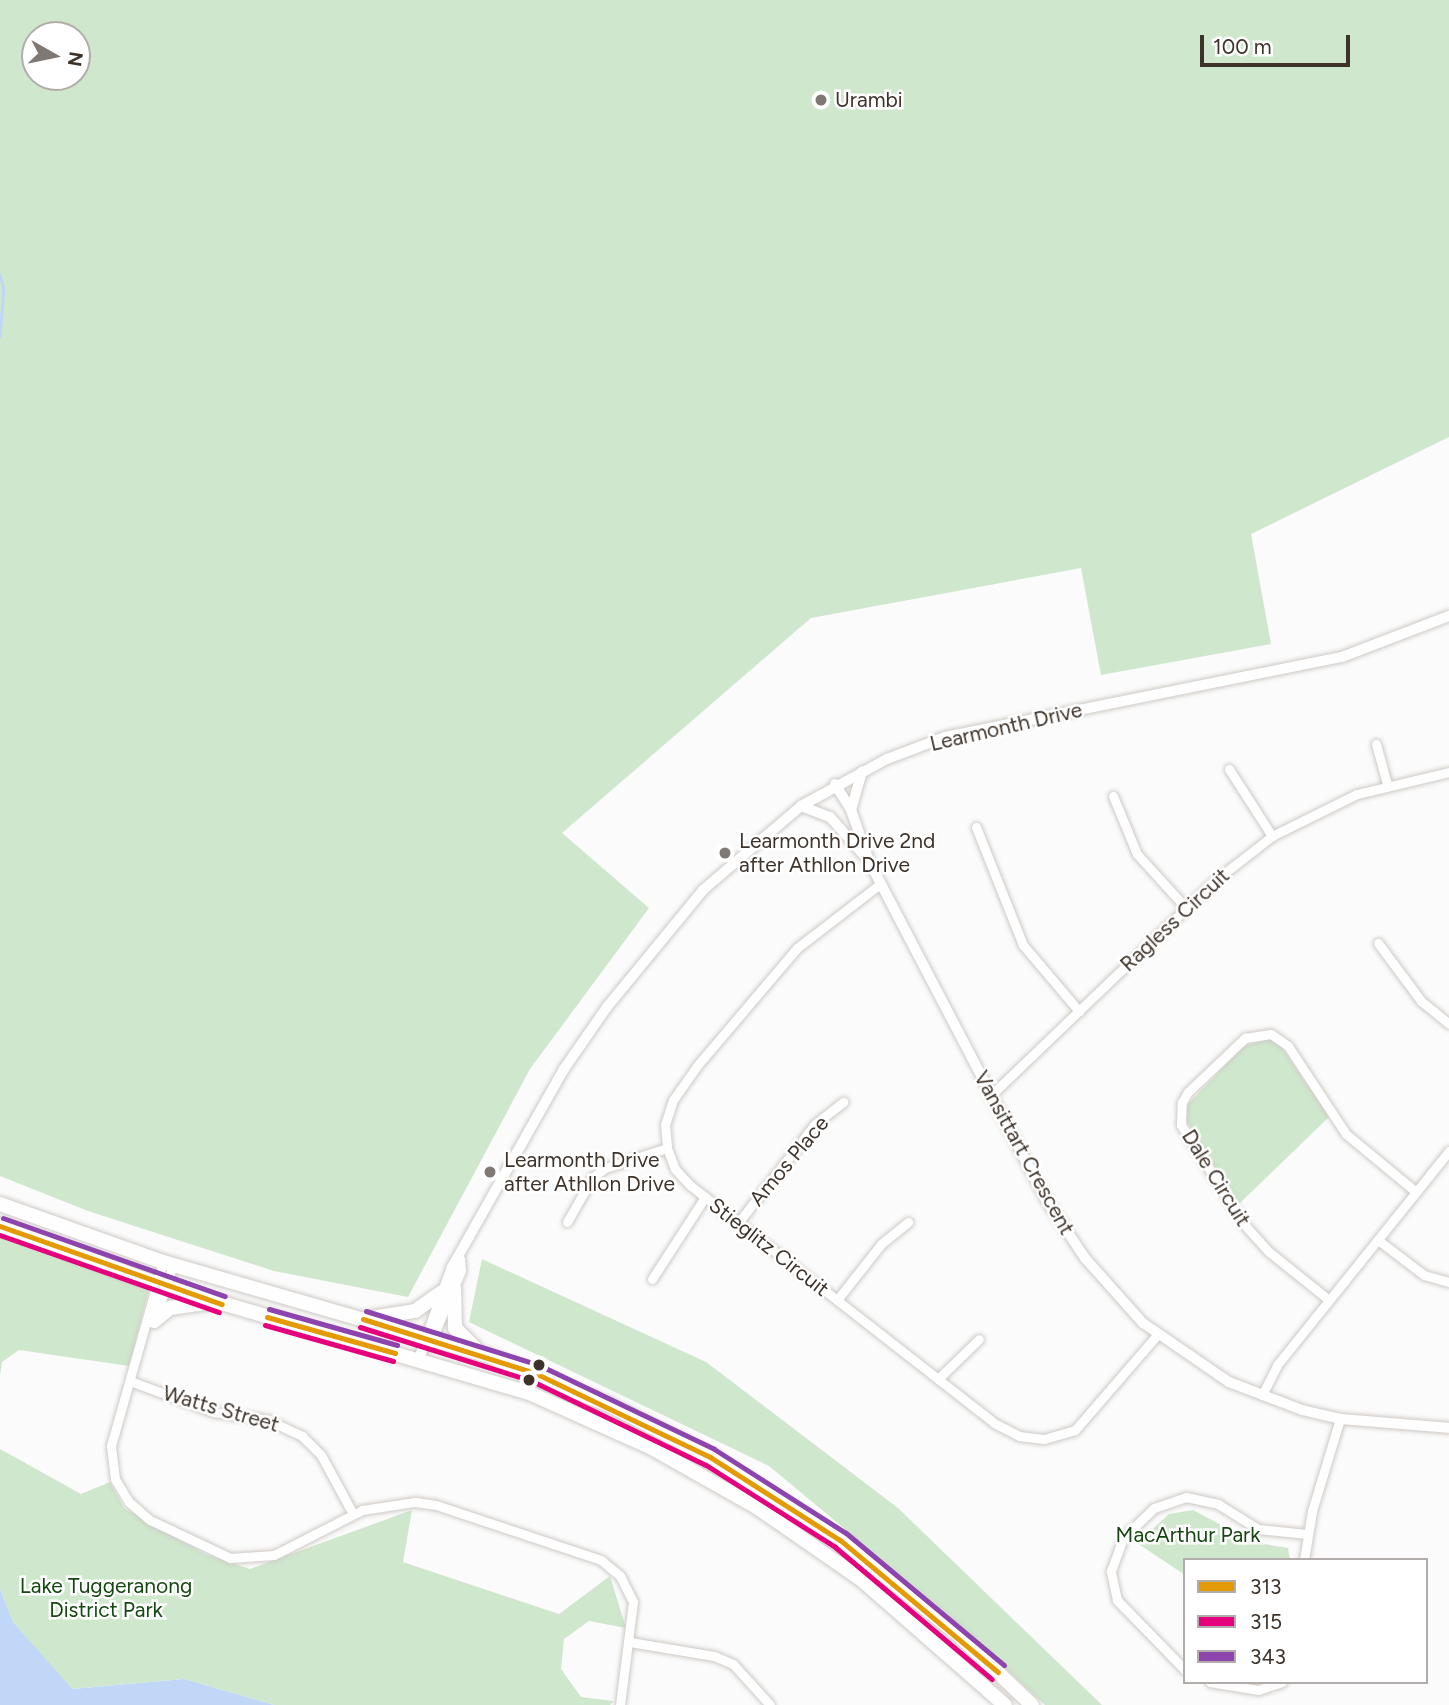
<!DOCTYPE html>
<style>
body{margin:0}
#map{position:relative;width:1449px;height:1705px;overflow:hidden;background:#fbfbfb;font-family:Figtree,sans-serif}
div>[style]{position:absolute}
.green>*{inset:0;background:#cfe7cc}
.water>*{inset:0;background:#c0d7f8}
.stream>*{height:2.5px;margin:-1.25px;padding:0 1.25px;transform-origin:1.25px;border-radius:1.25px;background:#c0d7f8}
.roads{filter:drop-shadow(0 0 2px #cec9c5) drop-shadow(0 0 2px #cec9c5)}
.minor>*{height:9px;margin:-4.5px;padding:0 4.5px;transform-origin:4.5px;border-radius:4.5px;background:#fefefe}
.tertiary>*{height:10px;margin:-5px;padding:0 5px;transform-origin:5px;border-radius:5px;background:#fefefe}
.primary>*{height:14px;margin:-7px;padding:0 7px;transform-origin:7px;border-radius:7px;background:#fefefe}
.bus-1>*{height:5px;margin:-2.5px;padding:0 2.5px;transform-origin:2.5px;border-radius:2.5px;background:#e49a04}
.bus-2>*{height:5px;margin:-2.5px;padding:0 2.5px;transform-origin:2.5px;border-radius:2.5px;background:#e5007d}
.bus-3>*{height:5px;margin:-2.5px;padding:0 2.5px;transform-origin:2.5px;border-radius:2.5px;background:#8e44ad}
.dots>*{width:19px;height:19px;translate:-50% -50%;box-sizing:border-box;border:4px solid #fff;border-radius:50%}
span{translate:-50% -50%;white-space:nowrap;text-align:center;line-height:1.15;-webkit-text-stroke:5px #fff;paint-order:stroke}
.poi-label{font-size:21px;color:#3e332a}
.left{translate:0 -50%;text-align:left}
.street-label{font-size:21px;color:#3e332a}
.park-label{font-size:21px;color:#154711}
.legend{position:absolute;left:1183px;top:1558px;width:245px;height:126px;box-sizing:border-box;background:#fff;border:2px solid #b2adaa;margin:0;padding:9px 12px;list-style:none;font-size:21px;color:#3e332a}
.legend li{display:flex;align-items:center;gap:14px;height:35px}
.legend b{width:35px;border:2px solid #b2adaa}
.north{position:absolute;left:21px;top:21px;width:70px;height:70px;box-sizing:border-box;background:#fff;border:2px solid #b2adaa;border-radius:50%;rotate:99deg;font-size:19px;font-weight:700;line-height:28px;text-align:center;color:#3e332a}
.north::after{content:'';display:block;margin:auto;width:24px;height:32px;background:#807973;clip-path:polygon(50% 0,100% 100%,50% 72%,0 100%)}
.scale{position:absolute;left:1200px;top:35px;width:150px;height:32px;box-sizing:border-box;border:4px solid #3e332a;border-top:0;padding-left:9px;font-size:21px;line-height:24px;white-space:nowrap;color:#3e332a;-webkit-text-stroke:5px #fff;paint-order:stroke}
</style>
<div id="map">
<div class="green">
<i style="clip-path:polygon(evenodd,0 0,1449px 0,1449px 437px,1251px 534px,1271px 644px,1101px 675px,1081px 568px,811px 618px,562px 833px,649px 908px,530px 1069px,408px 1297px,274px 1271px,88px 1211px,0 1176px,0 0,35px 35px,77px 35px,77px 77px,35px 77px,35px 35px)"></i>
<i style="clip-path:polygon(1270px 1039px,1281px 1046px,1329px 1117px,1238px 1205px,1185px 1118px,1188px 1104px,1244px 1046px)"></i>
<i style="clip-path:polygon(0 1237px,149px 1289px,129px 1366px,19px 1350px,2px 1362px,0 1375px)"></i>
<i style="clip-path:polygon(482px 1259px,706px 1362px,898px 1508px,1102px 1705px,1045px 1705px,946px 1613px,769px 1466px,469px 1322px)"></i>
<i style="clip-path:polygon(0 1449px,81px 1494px,110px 1482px,124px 1508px,205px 1554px,250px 1569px,412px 1510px,403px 1562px,559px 1614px,610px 1576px,626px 1628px,589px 1621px,564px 1639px,561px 1669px,581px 1697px,614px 1701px,610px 1705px,274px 1705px,184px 1679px,71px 1689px,13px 1622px,0 1589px)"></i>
<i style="clip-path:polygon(1193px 1510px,1253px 1542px,1288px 1548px,1290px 1560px,1185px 1560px,1185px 1575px,1137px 1543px,1169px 1514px)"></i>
</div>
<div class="water">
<i style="clip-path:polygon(0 1589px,13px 1622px,72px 1689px,184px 1679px,274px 1705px,0 1705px)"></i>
</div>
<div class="stream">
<i style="left:0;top:275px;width:15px;rotate:74deg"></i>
<i style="left:4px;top:289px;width:47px;rotate:94.9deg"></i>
</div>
<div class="roads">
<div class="minor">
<i style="left:1376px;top:744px;width:41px;rotate:74.6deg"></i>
<i style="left:1229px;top:769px;width:80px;rotate:57.3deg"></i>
<i style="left:1113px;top:796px;width:63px;rotate:67.5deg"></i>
<i style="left:1137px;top:854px;width:73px;rotate:47.8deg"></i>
<i style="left:976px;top:827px;width:127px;rotate:68.3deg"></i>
<i style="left:1023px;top:945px;width:87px;rotate:49.7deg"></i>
<i style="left:880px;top:884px;width:105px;rotate:142.4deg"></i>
<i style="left:797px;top:948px;width:155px;rotate:130.3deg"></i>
<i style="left:697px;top:1066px;width:42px;rotate:125.2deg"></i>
<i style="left:673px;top:1100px;width:25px;rotate:108deg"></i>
<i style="left:665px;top:1124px;width:24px;rotate:85deg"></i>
<i style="left:667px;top:1148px;width:22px;rotate:69deg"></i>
<i style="left:675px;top:1169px;width:23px;rotate:47deg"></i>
<i style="left:691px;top:1186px;width:385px;rotate:38deg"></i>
<i style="left:994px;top:1423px;width:28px;rotate:27deg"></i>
<i style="left:1019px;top:1436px;width:25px;rotate:7deg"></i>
<i style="left:1044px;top:1439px;width:32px;rotate:-16deg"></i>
<i style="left:1075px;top:1430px;width:125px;rotate:-49.2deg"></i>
<i style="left:1378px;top:943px;width:72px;rotate:53.4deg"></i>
<i style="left:1421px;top:1001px;width:36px;rotate:39deg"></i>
<i style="left:990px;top:1096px;width:309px;rotate:-43.8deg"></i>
<i style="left:1213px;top:882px;width:75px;rotate:-37.9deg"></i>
<i style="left:1272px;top:836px;width:95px;rotate:-26.3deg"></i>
<i style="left:1357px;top:794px;width:95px;rotate:-13.4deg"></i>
<i style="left:567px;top:1222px;width:51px;rotate:-60.4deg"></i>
<i style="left:592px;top:1178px;width:16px;rotate:-38deg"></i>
<i style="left:605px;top:1168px;width:65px;rotate:-17.9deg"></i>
<i style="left:738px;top:1223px;width:125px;rotate:-52.1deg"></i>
<i style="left:815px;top:1124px;width:36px;rotate:-38deg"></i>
<i style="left:1378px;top:1240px;width:58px;rotate:37.3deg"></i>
<i style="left:1424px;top:1275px;width:26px;rotate:16deg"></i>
<i style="left:163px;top:1262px;width:191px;rotate:105.8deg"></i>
<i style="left:111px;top:1446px;width:33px;rotate:83deg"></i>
<i style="left:115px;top:1479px;width:27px;rotate:59deg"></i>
<i style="left:129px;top:1502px;width:28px;rotate:41deg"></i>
<i style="left:150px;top:1520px;width:89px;rotate:25.4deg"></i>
<i style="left:230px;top:1558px;width:44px;rotate:-3.9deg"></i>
<i style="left:274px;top:1555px;width:99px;rotate:-27.1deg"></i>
<i style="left:362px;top:1510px;width:54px;rotate:-8.6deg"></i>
<i style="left:415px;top:1502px;width:21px;rotate:8deg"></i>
<i style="left:436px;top:1505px;width:174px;rotate:18.4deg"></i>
<i style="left:601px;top:1560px;width:25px;rotate:40deg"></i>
<i style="left:620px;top:1576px;width:29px;rotate:63deg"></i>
<i style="left:633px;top:1602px;width:104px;rotate:97.2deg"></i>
<i style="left:652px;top:1279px;width:98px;rotate:-57.1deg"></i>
<i style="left:837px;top:1300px;width:71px;rotate:-51.8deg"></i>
<i style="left:881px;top:1244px;width:35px;rotate:-39deg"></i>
<i style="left:1329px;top:1300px;width:77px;rotate:-141.3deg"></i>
<i style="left:1269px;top:1252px;width:36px;rotate:-132deg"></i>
<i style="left:1245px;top:1225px;width:119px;rotate:-122.6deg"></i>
<i style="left:1181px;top:1125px;width:23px;rotate:-88deg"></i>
<i style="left:1182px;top:1102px;width:12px;rotate:-59deg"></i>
<i style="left:1188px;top:1092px;width:79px;rotate:-43.5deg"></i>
<i style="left:1245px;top:1038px;width:26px;rotate:-9deg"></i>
<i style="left:1271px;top:1034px;width:21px;rotate:35deg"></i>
<i style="left:1288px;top:1046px;width:105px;rotate:56.6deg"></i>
<i style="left:1346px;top:1134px;width:91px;rotate:39.6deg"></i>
<i style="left:155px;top:1319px;width:57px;rotate:-71.6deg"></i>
<i style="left:938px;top:1379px;width:57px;rotate:-44.3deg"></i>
<i style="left:130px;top:1381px;width:90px;rotate:20.3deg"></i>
<i style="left:214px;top:1412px;width:55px;rotate:8.4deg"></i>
<i style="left:268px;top:1420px;width:38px;rotate:25deg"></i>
<i style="left:302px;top:1436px;width:27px;rotate:45deg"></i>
<i style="left:321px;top:1455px;width:67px;rotate:61.5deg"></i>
<i style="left:1262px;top:1395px;width:34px;rotate:-63deg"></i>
<i style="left:1277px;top:1365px;width:275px;rotate:-51.2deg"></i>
<i style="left:1304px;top:1560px;width:50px;rotate:-80.7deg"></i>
<i style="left:1312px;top:1511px;width:96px;rotate:-73.1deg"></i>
<i style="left:630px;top:1642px;width:85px;rotate:9.5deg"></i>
<i style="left:714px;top:1656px;width:21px;rotate:23deg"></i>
<i style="left:733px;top:1664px;width:55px;rotate:47.9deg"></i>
<i style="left:1185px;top:1670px;width:98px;rotate:-134.2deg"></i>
<i style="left:1117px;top:1600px;width:30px;rotate:-102deg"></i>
<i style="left:1111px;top:1571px;width:35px;rotate:-70deg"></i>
<i style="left:1123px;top:1538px;width:43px;rotate:-44.1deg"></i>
<i style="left:1154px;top:1508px;width:34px;rotate:-19deg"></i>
<i style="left:1186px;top:1497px;width:33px;rotate:12deg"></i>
<i style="left:1218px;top:1504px;width:47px;rotate:32deg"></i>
<i style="left:1258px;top:1529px;width:49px;rotate:5.8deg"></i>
<i style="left:1210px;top:1682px;width:49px;rotate:9.5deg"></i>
<i style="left:1258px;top:1690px;width:25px;rotate:-18deg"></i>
</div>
<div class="tertiary">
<i style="left:835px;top:784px;width:31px;rotate:58deg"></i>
<i style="left:851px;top:810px;width:51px;rotate:70.5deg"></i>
<i style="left:801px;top:806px;width:31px;rotate:21deg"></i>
<i style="left:830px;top:817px;width:59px;rotate:48.4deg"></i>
<i style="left:869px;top:861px;width:380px;rotate:62.4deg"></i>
<i style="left:1045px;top:1198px;width:72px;rotate:56.3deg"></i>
<i style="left:1085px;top:1258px;width:87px;rotate:48.3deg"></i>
<i style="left:1143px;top:1323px;width:104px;rotate:34.5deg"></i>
<i style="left:1229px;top:1382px;width:78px;rotate:21deg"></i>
<i style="left:1302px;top:1410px;width:39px;rotate:13deg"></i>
<i style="left:1340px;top:1419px;width:109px;rotate:4.7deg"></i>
<i style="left:851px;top:810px;width:40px;rotate:-74deg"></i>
<i style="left:430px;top:1344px;width:79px;rotate:-67deg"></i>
<i style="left:461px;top:1271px;width:12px;rotate:-95deg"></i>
<i style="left:419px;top:1359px;width:98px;rotate:-70.3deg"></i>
<i style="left:452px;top:1267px;width:227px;rotate:-60.5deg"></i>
<i style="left:564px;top:1069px;width:75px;rotate:-55.3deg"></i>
<i style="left:607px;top:1007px;width:151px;rotate:-50.6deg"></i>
<i style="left:703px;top:890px;width:129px;rotate:-40.6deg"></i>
<i style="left:801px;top:806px;width:98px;rotate:-28.7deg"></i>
<i style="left:887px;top:759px;width:62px;rotate:-20.8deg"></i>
<i style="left:945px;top:737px;width:405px;rotate:-11.4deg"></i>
<i style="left:1342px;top:657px;width:115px;rotate:-21deg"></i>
</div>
<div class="primary">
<i style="left:0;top:1204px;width:173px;rotate:19.6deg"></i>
<i style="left:163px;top:1262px;width:336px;rotate:16.1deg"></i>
<i style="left:486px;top:1355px;width:133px;rotate:22.1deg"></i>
<i style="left:609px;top:1405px;width:114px;rotate:27.2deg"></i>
<i style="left:710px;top:1457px;width:154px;rotate:32.6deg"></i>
<i style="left:840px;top:1540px;width:147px;rotate:38.7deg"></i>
<i style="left:955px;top:1632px;width:106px;rotate:43.5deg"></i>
<i style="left:0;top:1226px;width:171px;rotate:20.2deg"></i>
<i style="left:160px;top:1285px;width:382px;rotate:16.3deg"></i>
<i style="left:527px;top:1392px;width:137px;rotate:24.1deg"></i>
<i style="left:652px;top:1448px;width:122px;rotate:29.5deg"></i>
<i style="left:758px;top:1508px;width:126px;rotate:34.7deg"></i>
<i style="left:862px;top:1580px;width:190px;rotate:41.2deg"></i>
<i style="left:454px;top:1288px;width:40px;rotate:88.6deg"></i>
<i style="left:455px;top:1328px;width:28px;rotate:45deg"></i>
<i style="left:365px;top:1319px;width:51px;rotate:-9.1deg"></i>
<i style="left:415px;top:1311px;width:33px;rotate:-35deg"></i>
<i style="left:154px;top:1321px;width:21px;rotate:-39deg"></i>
<i style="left:170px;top:1308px;width:37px;rotate:-8deg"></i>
</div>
</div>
<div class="bus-1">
<i style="left:0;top:1226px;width:235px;rotate:19.4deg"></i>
<i style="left:267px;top:1317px;width:133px;rotate:15.7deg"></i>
<i style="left:363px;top:1319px;width:180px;rotate:17.4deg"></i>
<i style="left:535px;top:1373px;width:194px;rotate:25.6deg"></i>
<i style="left:710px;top:1457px;width:154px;rotate:32.6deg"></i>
<i style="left:840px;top:1540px;width:206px;rotate:39.9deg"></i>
</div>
<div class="bus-2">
<i style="left:0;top:1235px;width:232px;rotate:19.4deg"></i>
<i style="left:265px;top:1325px;width:133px;rotate:15.7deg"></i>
<i style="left:360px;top:1327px;width:180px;rotate:17.4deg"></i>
<i style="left:532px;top:1381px;width:193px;rotate:25.8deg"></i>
<i style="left:706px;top:1465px;width:153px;rotate:32.4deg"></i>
<i style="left:835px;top:1547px;width:205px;rotate:40.1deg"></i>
</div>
<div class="bus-3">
<i style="left:3px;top:1218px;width:235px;rotate:19.4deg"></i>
<i style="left:269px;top:1309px;width:133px;rotate:15.7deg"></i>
<i style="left:366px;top:1311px;width:181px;rotate:17.3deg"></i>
<i style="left:539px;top:1365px;width:194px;rotate:25.6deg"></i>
<i style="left:714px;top:1449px;width:156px;rotate:32.5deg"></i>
<i style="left:846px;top:1533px;width:206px;rotate:39.9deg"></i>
</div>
<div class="dots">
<i style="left:821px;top:100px;background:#807973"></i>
<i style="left:725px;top:853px;background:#807973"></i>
<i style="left:490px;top:1172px;background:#807973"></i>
<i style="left:539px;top:1365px;background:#3e332a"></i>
<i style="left:529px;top:1380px;background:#3e332a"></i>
</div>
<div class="poi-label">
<span class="left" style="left:835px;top:100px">Urambi</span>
<span class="left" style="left:739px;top:853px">Learmonth Drive 2nd<br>after Athllon Drive</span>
<span class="left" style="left:504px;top:1172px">Learmonth Drive<br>after Athllon Drive</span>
</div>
<div class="street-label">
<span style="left:1006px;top:727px;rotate:-13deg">Learmonth Drive</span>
<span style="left:1175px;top:920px;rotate:-43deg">Ragless Circuit</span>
<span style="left:1024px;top:1153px;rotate:61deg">Vansittart Crescent</span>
<span style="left:789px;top:1161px;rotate:-50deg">Amos Place</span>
<span style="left:1216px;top:1178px;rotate:58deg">Dale Circuit</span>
<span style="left:769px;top:1247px;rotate:38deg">Stieglitz Circuit</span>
<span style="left:221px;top:1409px;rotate:16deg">Watts Street</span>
</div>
<div class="park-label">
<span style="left:1188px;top:1535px">MacArthur Park</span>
<span style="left:106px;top:1598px">Lake Tuggeranong<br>District Park</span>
</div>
<ul class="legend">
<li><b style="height:9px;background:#e49a04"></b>313</li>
<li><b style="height:9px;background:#e5007d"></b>315</li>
<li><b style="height:9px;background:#8e44ad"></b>343</li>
</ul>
<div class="north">N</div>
<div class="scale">100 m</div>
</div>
